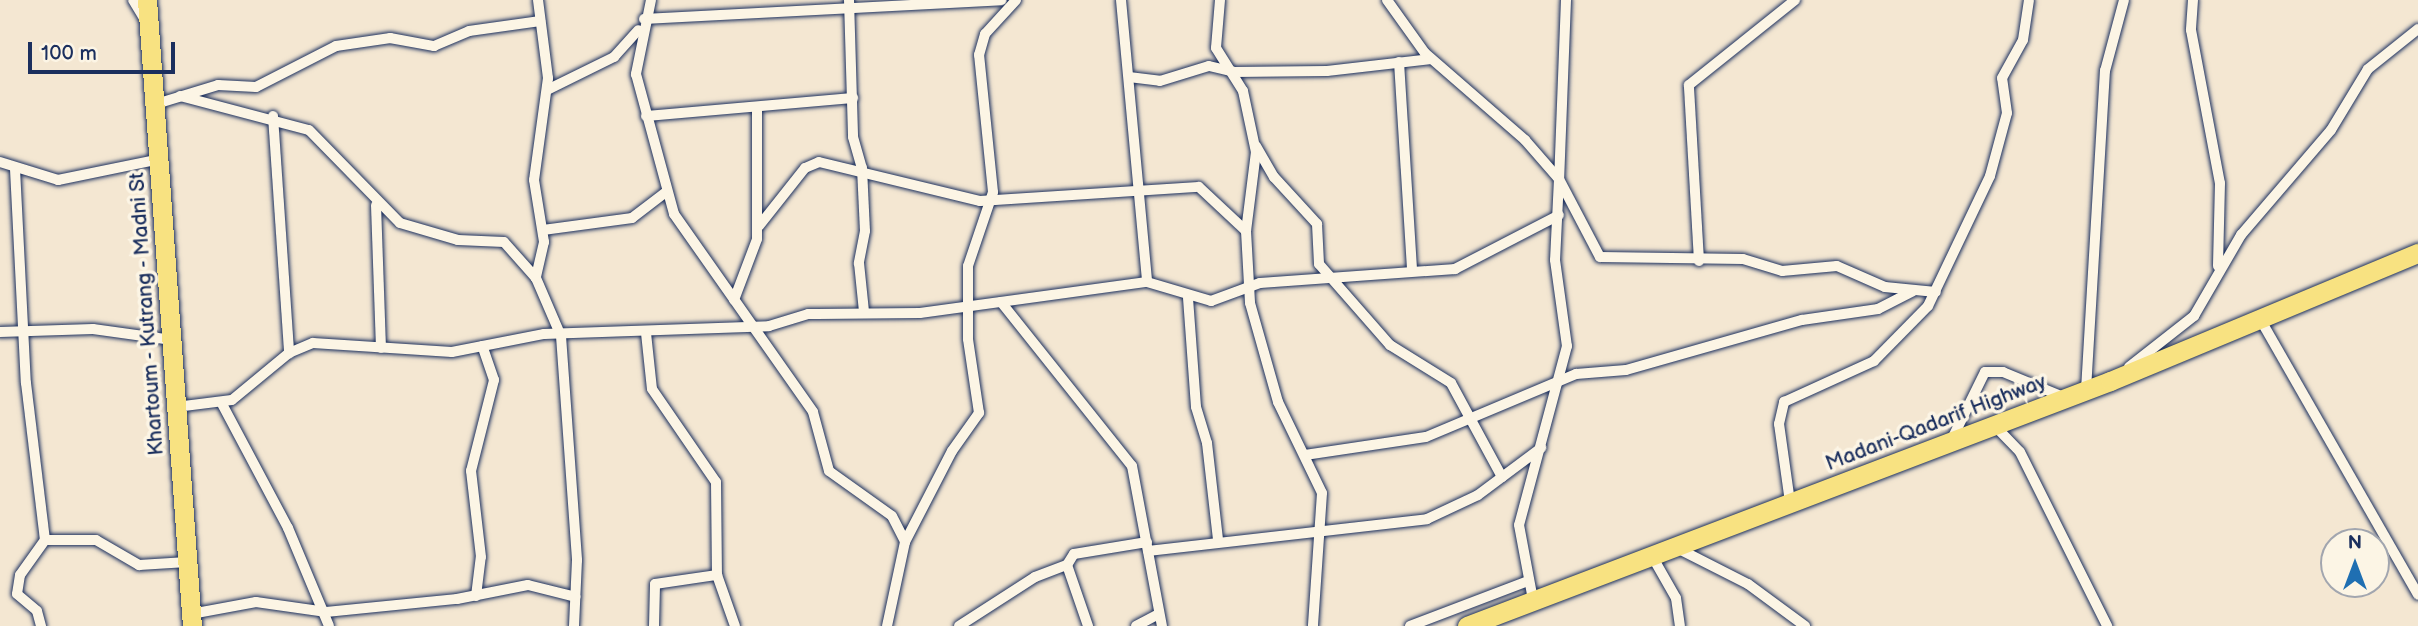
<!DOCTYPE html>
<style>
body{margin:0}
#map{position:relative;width:2418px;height:626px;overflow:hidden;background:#f4e7d2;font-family:"Balsamiq Sans",sans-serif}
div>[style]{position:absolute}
.roads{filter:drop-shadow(0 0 2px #1b2f5e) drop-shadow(0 0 2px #1b2f5e)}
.minor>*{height:10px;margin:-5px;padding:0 5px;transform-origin:5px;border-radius:5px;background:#fcf5e5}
.trunk>*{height:19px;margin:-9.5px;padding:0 9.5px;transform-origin:9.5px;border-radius:9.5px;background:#f8e281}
span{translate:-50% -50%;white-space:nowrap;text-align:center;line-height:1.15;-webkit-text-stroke:7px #fcf5e5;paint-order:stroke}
.street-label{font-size:21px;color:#1b2f5e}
.north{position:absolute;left:2320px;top:528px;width:70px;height:70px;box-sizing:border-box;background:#fcf5e5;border:2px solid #a2a6af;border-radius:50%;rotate:0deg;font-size:19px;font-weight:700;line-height:28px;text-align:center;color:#1b2f5e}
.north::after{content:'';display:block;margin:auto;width:24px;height:32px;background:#1f6fb2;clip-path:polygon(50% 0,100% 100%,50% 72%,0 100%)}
.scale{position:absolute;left:28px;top:42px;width:147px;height:32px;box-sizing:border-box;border:4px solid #1b2f5e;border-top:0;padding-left:9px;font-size:21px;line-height:24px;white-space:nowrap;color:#1b2f5e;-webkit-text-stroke:5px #fcf5e5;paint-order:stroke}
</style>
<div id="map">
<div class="roads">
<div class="minor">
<i style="left:133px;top:0;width:21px;rotate:59deg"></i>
<i style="left:538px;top:0;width:79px;rotate:82.7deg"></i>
<i style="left:548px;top:78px;width:103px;rotate:97.8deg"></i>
<i style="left:534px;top:180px;width:63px;rotate:80.8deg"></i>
<i style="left:544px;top:242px;width:37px;rotate:103deg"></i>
<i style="left:536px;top:278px;width:63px;rotate:66.7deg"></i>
<i style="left:561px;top:336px;width:225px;rotate:85.9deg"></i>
<i style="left:577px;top:560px;width:66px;rotate:92.6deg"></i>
<i style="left:651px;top:0;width:76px;rotate:101.5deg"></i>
<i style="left:636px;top:74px;width:145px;rotate:74.8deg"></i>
<i style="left:674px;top:214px;width:242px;rotate:54.9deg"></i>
<i style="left:813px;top:412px;width:61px;rotate:74.8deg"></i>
<i style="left:829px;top:471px;width:77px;rotate:35.5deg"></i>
<i style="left:892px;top:516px;width:29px;rotate:63deg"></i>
<i style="left:849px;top:0;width:137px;rotate:88.3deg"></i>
<i style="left:853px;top:137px;width:32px;rotate:74deg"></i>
<i style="left:862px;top:168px;width:63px;rotate:87.3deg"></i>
<i style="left:865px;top:231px;width:33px;rotate:101deg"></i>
<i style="left:859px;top:263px;width:48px;rotate:84.1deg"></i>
<i style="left:1121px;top:0;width:283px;rotate:84.7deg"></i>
<i style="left:1220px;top:0;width:48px;rotate:94.8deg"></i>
<i style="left:1216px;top:48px;width:51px;rotate:57.9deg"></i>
<i style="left:1243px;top:91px;width:62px;rotate:78deg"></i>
<i style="left:1256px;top:152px;width:80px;rotate:97.2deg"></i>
<i style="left:1246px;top:231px;width:72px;rotate:86.8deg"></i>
<i style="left:1250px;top:303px;width:103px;rotate:74.2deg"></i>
<i style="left:1278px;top:402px;width:101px;rotate:64.2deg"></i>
<i style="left:1322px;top:493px;width:133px;rotate:93.9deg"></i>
<i style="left:1387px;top:0;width:65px;rotate:54.4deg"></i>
<i style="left:1425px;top:53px;width:133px;rotate:41deg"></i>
<i style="left:1525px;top:140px;width:52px;rotate:48.9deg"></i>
<i style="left:1559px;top:179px;width:81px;rotate:92.8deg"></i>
<i style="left:1555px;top:260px;width:87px;rotate:82.1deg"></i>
<i style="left:1567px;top:346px;width:185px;rotate:105deg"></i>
<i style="left:1519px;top:525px;width:76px;rotate:79.4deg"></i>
<i style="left:1566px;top:0;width:179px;rotate:92.2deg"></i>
<i style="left:1559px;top:179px;width:88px;rotate:62.3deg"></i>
<i style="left:1600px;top:257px;width:143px;rotate:0.8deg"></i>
<i style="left:1743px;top:259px;width:41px;rotate:17.1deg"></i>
<i style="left:1782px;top:271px;width:55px;rotate:-5.2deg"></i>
<i style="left:1837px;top:266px;width:52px;rotate:23.6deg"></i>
<i style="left:1885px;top:287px;width:51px;rotate:5.6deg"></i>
<i style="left:2193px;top:0;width:30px;rotate:94deg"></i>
<i style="left:2191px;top:30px;width:156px;rotate:79.3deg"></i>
<i style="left:2220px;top:183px;width:83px;rotate:91.4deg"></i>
<i style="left:644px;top:19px;width:358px;rotate:-3deg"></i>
<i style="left:1399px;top:62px;width:208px;rotate:86.4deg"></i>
<i style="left:1129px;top:77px;width:31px;rotate:7deg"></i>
<i style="left:1160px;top:81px;width:51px;rotate:-17deg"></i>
<i style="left:1209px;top:66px;width:26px;rotate:13deg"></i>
<i style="left:1234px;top:72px;width:93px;rotate:-0.6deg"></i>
<i style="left:1327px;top:71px;width:105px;rotate:-6.6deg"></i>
<i style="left:547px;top:90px;width:75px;rotate:-26.2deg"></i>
<i style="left:614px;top:57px;width:36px;rotate:-48deg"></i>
<i style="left:180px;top:96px;width:133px;rotate:14.8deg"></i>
<i style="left:309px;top:130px;width:130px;rotate:45.6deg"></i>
<i style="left:400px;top:223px;width:60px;rotate:16.3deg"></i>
<i style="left:458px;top:240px;width:46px;rotate:2.5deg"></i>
<i style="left:504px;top:242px;width:48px;rotate:48.4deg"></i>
<i style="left:156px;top:104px;width:65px;rotate:-17deg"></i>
<i style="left:218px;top:85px;width:38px;rotate:3deg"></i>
<i style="left:256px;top:87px;width:90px;rotate:-27.1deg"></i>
<i style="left:336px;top:46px;width:55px;rotate:-8.4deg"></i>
<i style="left:390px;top:38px;width:45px;rotate:10.3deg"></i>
<i style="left:434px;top:46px;width:38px;rotate:-23deg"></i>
<i style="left:469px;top:31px;width:72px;rotate:-8deg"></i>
<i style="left:273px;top:116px;width:238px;rotate:86.1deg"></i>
<i style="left:646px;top:116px;width:208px;rotate:-5deg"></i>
<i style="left:1256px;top:146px;width:36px;rotate:60deg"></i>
<i style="left:1274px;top:177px;width:64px;rotate:47.5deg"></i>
<i style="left:1317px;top:224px;width:40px;rotate:87.1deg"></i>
<i style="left:1319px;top:264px;width:108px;rotate:48.8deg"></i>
<i style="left:1390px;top:345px;width:72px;rotate:31.9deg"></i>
<i style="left:1451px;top:383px;width:107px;rotate:61.5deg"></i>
<i style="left:0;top:162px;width:61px;rotate:17.2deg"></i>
<i style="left:58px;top:180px;width:104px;rotate:-11.6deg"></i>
<i style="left:15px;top:169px;width:214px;rotate:87.1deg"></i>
<i style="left:26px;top:383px;width:158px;rotate:83.1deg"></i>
<i style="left:45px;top:540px;width:43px;rotate:125.5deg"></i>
<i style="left:20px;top:575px;width:19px;rotate:99deg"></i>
<i style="left:17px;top:594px;width:26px;rotate:40deg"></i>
<i style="left:37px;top:611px;width:16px;rotate:75deg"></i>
<i style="left:376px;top:205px;width:143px;rotate:88deg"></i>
<i style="left:759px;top:226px;width:74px;rotate:-51.6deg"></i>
<i style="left:805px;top:168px;width:15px;rotate:-23deg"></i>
<i style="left:819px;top:162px;width:166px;rotate:13.6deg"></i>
<i style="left:980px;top:201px;width:219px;rotate:-3.7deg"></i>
<i style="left:1199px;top:187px;width:64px;rotate:43.1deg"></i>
<i style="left:543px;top:230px;width:90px;rotate:-7.7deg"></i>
<i style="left:632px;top:218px;width:43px;rotate:-37.4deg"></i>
<i style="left:1699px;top:261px;width:176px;rotate:-93.3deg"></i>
<i style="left:1689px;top:85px;width:136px;rotate:-38.7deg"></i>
<i style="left:1188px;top:298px;width:109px;rotate:85.8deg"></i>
<i style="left:1196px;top:407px;width:38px;rotate:73deg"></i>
<i style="left:1207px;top:443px;width:98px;rotate:83.5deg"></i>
<i style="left:734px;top:300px;width:65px;rotate:-69.3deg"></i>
<i style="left:757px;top:239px;width:130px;rotate:-90deg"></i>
<i style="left:1001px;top:302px;width:210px;rotate:51.4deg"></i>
<i style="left:1132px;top:466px;width:163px;rotate:79.4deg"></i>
<i style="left:2259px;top:317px;width:320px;rotate:60.2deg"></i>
<i style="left:0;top:332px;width:93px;rotate:-1.8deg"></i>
<i style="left:93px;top:329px;width:80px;rotate:7.9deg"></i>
<i style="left:646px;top:333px;width:56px;rotate:83.9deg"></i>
<i style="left:652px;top:389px;width:113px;rotate:55.5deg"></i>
<i style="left:716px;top:482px;width:93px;rotate:89.4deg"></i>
<i style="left:717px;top:575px;width:54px;rotate:70.6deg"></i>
<i style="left:2129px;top:367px;width:83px;rotate:-38.1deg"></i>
<i style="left:2194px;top:316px;width:94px;rotate:-59.9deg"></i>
<i style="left:2241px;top:235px;width:138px;rotate:-49.4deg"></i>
<i style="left:2331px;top:130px;width:71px;rotate:-58.8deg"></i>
<i style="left:2368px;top:69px;width:64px;rotate:-38.7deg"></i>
<i style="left:2086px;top:390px;width:320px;rotate:-86.6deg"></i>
<i style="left:2105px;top:71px;width:73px;rotate:-75deg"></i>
<i style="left:221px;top:402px;width:143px;rotate:62deg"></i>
<i style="left:288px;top:528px;width:106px;rotate:67.3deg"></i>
<i style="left:176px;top:407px;width:56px;rotate:-7.1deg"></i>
<i style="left:232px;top:400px;width:74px;rotate:-39.5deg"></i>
<i style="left:289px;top:353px;width:26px;rotate:-23deg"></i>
<i style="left:313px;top:343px;width:139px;rotate:3.7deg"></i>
<i style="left:452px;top:352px;width:94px;rotate:-11.1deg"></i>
<i style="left:544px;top:334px;width:225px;rotate:-2deg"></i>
<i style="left:769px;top:326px;width:41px;rotate:-17.1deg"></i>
<i style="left:808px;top:314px;width:112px;rotate:-0.5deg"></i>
<i style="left:920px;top:313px;width:229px;rotate:-7.8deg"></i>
<i style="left:1147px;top:282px;width:67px;rotate:16.5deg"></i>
<i style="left:1211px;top:301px;width:52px;rotate:-20.2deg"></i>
<i style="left:1260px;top:283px;width:196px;rotate:-4.1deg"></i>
<i style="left:1455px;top:269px;width:117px;rotate:-27.4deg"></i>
<i style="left:1994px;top:425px;width:37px;rotate:46deg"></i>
<i style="left:2020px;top:452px;width:195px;rotate:63.4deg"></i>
<i style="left:1951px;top:441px;width:77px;rotate:-63.8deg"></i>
<i style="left:1985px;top:372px;width:18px"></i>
<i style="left:2003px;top:372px;width:65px;rotate:22.6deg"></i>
<i style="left:1305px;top:455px;width:122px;rotate:-8.5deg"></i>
<i style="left:1426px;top:437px;width:163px;rotate:-22.8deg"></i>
<i style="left:1576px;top:374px;width:50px;rotate:-4.6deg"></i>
<i style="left:1626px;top:370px;width:183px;rotate:-15.9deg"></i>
<i style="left:1802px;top:320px;width:77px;rotate:-8.2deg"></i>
<i style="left:1878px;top:309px;width:39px;rotate:-27deg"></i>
<i style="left:1790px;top:502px;width:79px;rotate:-98deg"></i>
<i style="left:1779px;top:424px;width:23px;rotate:-77deg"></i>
<i style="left:1784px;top:402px;width:99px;rotate:-24.5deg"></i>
<i style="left:1874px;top:361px;width:77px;rotate:-45.5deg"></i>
<i style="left:1928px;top:306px;width:144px;rotate:-64.5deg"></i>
<i style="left:1990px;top:176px;width:65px;rotate:-74.9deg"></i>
<i style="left:2007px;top:113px;width:35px;rotate:-98deg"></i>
<i style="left:2002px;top:78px;width:43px;rotate:-61.1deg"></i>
<i style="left:2023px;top:40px;width:40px;rotate:-81.5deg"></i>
<i style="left:45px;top:540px;width:51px"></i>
<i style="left:96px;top:540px;width:50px;rotate:30.2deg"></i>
<i style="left:139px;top:565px;width:48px;rotate:-3.6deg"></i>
<i style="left:1675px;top:547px;width:82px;rotate:26.9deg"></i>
<i style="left:1748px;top:584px;width:71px;rotate:36.4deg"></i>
<i style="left:1148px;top:551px;width:281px;rotate:-6.5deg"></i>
<i style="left:1427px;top:519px;width:56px;rotate:-25.2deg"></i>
<i style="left:1478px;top:495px;width:79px;rotate:-36.7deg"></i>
<i style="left:1652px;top:556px;width:48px;rotate:60.3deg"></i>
<i style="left:1676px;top:598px;width:28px;rotate:82deg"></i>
<i style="left:1067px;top:565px;width:65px;rotate:71deg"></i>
<i style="left:476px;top:596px;width:39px;rotate:-83deg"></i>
<i style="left:481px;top:557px;width:87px;rotate:-96.6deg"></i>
<i style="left:471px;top:471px;width:94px;rotate:-75.8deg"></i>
<i style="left:494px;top:380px;width:36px;rotate:-109deg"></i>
<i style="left:191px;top:614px;width:66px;rotate:-10.5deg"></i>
<i style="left:256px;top:602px;width:71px;rotate:8.1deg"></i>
<i style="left:326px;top:612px;width:132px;rotate:-5.7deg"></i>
<i style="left:457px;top:599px;width:72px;rotate:-11.2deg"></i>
<i style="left:528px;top:585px;width:49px;rotate:14deg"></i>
<i style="left:654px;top:626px;width:42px;rotate:-88.6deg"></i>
<i style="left:655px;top:584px;width:63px;rotate:-8.3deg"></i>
<i style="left:887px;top:626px;width:86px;rotate:-77.9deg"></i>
<i style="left:905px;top:542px;width:102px;rotate:-62.7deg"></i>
<i style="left:952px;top:451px;width:47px;rotate:-54.6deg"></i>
<i style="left:979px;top:413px;width:75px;rotate:-98.5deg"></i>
<i style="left:968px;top:339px;width:73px;rotate:-90deg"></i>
<i style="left:968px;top:266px;width:78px;rotate:-71.3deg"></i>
<i style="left:993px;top:192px;width:138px;rotate:-95.8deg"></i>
<i style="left:979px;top:55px;width:22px;rotate:-74deg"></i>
<i style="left:985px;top:34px;width:46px;rotate:-47.6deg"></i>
<i style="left:959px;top:626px;width:90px;rotate:-32.8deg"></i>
<i style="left:1035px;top:577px;width:34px;rotate:-21deg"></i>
<i style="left:1067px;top:565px;width:13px;rotate:-58deg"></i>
<i style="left:1074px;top:554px;width:74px;rotate:-9.3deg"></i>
<i style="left:1136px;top:626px;width:26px;rotate:-28deg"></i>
<i style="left:1410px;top:626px;width:126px;rotate:-20.9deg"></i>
</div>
<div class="trunk">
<i style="left:147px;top:0;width:628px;rotate:85.89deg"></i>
<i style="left:1467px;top:626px;width:688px;rotate:-20.86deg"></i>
<i style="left:2110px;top:381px;width:334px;rotate:-22.6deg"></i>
</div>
</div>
<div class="street-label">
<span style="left:147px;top:314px;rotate:-94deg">Khartoum - Kutrang - Madni St</span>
<span style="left:1936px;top:423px;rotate:-21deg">Madani-Qadarif Highway</span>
</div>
<div class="north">N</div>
<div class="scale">100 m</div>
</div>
